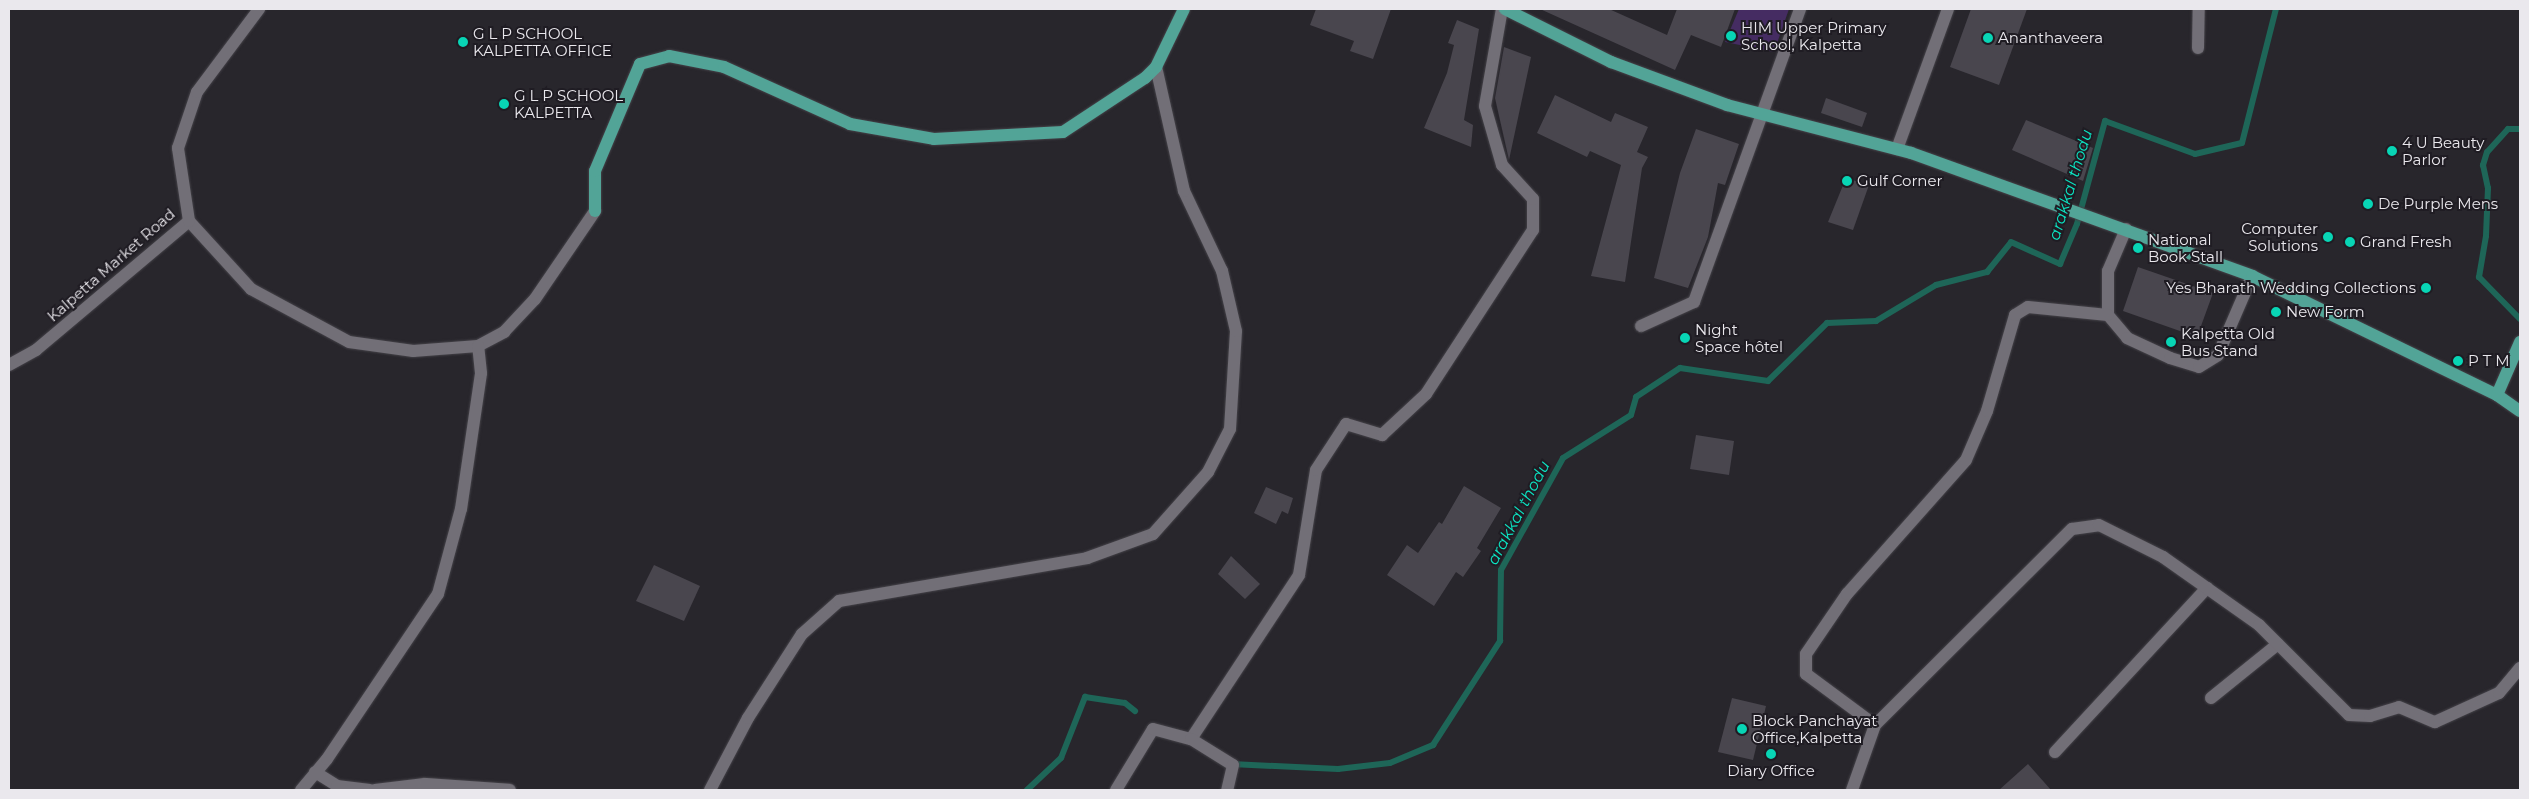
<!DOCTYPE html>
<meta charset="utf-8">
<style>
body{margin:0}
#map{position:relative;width:2529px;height:799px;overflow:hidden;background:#28262c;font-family:Montserrat,sans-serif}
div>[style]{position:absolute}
.green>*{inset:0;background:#452c62}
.stream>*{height:6px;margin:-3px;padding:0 3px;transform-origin:3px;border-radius:3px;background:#1e6658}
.building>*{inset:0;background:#49464e}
.roads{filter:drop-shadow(0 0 1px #454349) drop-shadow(0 0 1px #454349)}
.minor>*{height:12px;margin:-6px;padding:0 6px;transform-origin:6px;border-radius:6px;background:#726f77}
.major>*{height:12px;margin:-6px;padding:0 6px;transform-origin:6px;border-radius:6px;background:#52a497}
.dots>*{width:14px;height:14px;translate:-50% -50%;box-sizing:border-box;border:2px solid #1f1c23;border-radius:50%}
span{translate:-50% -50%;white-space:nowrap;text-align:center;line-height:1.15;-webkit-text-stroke:4px #1f1c23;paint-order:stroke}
.poi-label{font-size:15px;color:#eae8ed}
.left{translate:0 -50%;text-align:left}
.right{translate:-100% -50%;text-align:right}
.street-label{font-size:15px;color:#eae8ed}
.water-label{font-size:16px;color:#0be6c4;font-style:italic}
.frame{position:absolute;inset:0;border:10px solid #eae8ed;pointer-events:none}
</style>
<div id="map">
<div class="green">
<i style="clip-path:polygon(1739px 9px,1789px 9px,1774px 52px,1725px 42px)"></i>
</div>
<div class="stream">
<i style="left:2520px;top:129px;width:12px;rotate:180deg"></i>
<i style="left:2508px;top:129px;width:31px;rotate:132deg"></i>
<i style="left:2487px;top:152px;width:14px;rotate:107deg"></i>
<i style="left:2483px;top:165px;width:24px;rotate:78deg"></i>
<i style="left:2488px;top:188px;width:48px;rotate:92.4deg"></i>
<i style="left:2486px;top:236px;width:42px;rotate:99.7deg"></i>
<i style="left:2479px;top:277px;width:59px;rotate:45.7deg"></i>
<i style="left:1231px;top:764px;width:107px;rotate:2.7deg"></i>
<i style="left:1338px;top:769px;width:52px;rotate:-6.6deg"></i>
<i style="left:1390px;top:763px;width:47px;rotate:-22.7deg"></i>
<i style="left:1433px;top:745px;width:124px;rotate:-57.2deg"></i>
<i style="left:1500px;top:641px;width:71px;rotate:-89.2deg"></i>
<i style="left:1501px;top:570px;width:128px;rotate:-61deg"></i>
<i style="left:1563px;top:458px;width:80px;rotate:-32.3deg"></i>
<i style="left:1631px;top:415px;width:19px;rotate:-74deg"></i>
<i style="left:1636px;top:397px;width:53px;rotate:-33.4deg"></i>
<i style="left:1680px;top:368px;width:89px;rotate:8.4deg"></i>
<i style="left:1768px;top:381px;width:83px;rotate:-44.5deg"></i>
<i style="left:1827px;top:323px;width:49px;rotate:-2.3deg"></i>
<i style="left:1876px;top:321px;width:70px;rotate:-31deg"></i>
<i style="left:1936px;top:285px;width:53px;rotate:-14.3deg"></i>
<i style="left:1987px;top:272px;width:38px;rotate:-51deg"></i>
<i style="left:2011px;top:242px;width:54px;rotate:24.2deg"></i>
<i style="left:2060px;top:264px;width:43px;rotate:-67deg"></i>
<i style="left:2077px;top:224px;width:107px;rotate:-74.8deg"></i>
<i style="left:2105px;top:121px;width:96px;rotate:20.1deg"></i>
<i style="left:2195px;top:154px;width:48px;rotate:-13.2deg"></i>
<i style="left:2242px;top:143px;width:138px;rotate:-75.8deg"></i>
<i style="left:1027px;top:790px;width:47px;rotate:-43.3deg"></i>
<i style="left:1061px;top:758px;width:66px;rotate:-68.5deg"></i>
<i style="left:1085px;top:697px;width:40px;rotate:8.5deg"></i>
<i style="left:1125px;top:703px;width:13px;rotate:39deg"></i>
</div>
<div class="building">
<i style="clip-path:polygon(1316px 9px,1391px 9px,1373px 59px,1350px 51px,1354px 41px,1310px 25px)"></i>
<i style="clip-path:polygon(1540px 9px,1609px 9px,1667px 35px,1677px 9px,1735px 9px,1721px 47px,1691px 35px,1675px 70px)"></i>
<i style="clip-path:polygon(1971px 9px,2027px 9px,1999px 85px,1950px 67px)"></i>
<i style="clip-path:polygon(1457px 20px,1479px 29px,1464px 120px,1473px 125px,1471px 147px,1424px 128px,1447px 73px,1454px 45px,1448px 43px)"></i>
<i style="clip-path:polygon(1504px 47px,1531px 57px,1509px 160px,1495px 98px)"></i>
<i style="clip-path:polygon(1555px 95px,1611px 122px,1615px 113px,1648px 127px,1637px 152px,1648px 157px,1642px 168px,1625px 282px,1591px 276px,1621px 165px,1590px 151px,1587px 157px,1537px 133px)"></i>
<i style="clip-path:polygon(1826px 98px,1867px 113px,1862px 127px,1821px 113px)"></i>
<i style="clip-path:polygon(2026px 120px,2093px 148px,2083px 181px,2012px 150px)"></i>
<i style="clip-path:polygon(1696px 129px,1739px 144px,1725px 185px,1718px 183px,1708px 237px,1688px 288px,1654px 278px,1680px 173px)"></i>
<i style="clip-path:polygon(1846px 178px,1869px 185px,1853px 230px,1828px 222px)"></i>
<i style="clip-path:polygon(2138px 267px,2213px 293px,2197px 337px,2123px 311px)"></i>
<i style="clip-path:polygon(1696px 435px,1734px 441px,1729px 475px,1690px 469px)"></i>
<i style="clip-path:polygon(1464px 486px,1501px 508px,1477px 548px,1481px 551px,1463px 577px,1456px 572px,1434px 606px,1387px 575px,1407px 545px,1418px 553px,1439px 522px,1442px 524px)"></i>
<i style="clip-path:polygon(1266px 487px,1293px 498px,1288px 514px,1282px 511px,1276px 524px,1254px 513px)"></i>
<i style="clip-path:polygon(1231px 556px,1260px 584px,1245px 599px,1218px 574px)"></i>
<i style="clip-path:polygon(654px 565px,700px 586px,684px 621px,636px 601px)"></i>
<i style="clip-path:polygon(1732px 698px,1766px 706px,1753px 760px,1718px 752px)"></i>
<i style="clip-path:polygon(2028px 764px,2051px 790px,1999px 790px)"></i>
</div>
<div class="roads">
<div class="minor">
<i style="left:2198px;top:48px;width:39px;rotate:-89deg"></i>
<i style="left:1897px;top:149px;width:149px;rotate:-70deg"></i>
<i style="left:189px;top:221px;width:92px;rotate:47.6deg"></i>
<i style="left:251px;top:289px;width:111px;rotate:28.4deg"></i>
<i style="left:349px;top:342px;width:65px;rotate:8deg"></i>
<i style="left:413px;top:351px;width:65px;rotate:-4.4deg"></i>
<i style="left:478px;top:346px;width:30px;rotate:-28deg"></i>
<i style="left:504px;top:332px;width:45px;rotate:-46.8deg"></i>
<i style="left:535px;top:299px;width:107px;rotate:-55.7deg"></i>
<i style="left:2126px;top:229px;width:46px;rotate:113.2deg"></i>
<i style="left:2108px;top:271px;width:44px;rotate:90deg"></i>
<i style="left:2108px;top:315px;width:30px;rotate:50deg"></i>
<i style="left:2127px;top:338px;width:47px;rotate:24.9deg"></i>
<i style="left:2170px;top:358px;width:30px;rotate:17deg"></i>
<i style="left:2199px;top:367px;width:22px;rotate:-32deg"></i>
<i style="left:2218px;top:355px;width:86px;rotate:-66.7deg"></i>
<i style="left:1641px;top:326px;width:58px;rotate:-24.4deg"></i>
<i style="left:1694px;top:302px;width:312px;rotate:-70.1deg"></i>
<i style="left:9px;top:365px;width:31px;rotate:-29deg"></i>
<i style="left:36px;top:350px;width:200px;rotate:-40.1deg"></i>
<i style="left:189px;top:221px;width:74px;rotate:-98.6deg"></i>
<i style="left:178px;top:148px;width:59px;rotate:-71.3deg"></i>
<i style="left:197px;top:92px;width:104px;rotate:-53.2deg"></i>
<i style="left:2211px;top:698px;width:86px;rotate:-38.9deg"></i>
<i style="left:1875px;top:725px;width:86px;rotate:-143.5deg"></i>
<i style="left:1806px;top:674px;width:20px;rotate:-90deg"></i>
<i style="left:1806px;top:654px;width:73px;rotate:-55.7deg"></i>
<i style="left:1847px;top:594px;width:179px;rotate:-48.4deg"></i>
<i style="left:1966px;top:460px;width:53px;rotate:-66.8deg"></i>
<i style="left:1987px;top:411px;width:100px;rotate:-73.7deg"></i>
<i style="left:2015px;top:315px;width:15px;rotate:-32deg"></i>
<i style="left:2028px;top:307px;width:80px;rotate:5.7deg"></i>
<i style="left:1191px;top:739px;width:196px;rotate:-56.6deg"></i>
<i style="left:1299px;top:575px;width:106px;rotate:-80.8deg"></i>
<i style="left:1316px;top:470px;width:55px;rotate:-56.9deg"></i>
<i style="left:1346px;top:424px;width:38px;rotate:17deg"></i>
<i style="left:1382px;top:435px;width:60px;rotate:-43deg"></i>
<i style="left:1426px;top:394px;width:196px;rotate:-56.9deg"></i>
<i style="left:1533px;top:230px;width:31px;rotate:-90deg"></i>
<i style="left:1533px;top:199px;width:46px;rotate:-132.4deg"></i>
<i style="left:1502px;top:165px;width:61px;rotate:-106.1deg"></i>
<i style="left:1485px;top:106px;width:98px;rotate:-80.1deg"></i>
<i style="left:2055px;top:752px;width:224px;rotate:-47.2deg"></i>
<i style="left:315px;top:772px;width:26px;rotate:32deg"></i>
<i style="left:337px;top:786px;width:33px;rotate:7deg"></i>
<i style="left:301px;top:790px;width:40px;rotate:-50deg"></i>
<i style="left:327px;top:759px;width:199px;rotate:-56.1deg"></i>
<i style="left:438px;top:594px;width:88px;rotate:-74.9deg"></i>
<i style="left:461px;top:509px;width:137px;rotate:-81.6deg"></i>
<i style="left:481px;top:373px;width:27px;rotate:-96deg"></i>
<i style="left:375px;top:790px;width:50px;rotate:-6.8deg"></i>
<i style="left:425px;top:784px;width:85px;rotate:4deg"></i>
<i style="left:710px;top:790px;width:81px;rotate:-62.2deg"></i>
<i style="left:748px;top:718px;width:100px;rotate:-57.3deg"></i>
<i style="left:802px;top:634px;width:50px;rotate:-41.7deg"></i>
<i style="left:839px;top:601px;width:252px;rotate:-9.8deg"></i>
<i style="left:1087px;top:558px;width:70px;rotate:-20deg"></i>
<i style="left:1153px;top:534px;width:83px;rotate:-48.4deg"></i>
<i style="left:1208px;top:472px;width:48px;rotate:-62.9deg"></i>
<i style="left:1230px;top:429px;width:98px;rotate:-86.5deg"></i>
<i style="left:1236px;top:331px;width:62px;rotate:-103.1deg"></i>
<i style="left:1222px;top:271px;width:89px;rotate:-115.4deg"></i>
<i style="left:1184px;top:191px;width:127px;rotate:-102.7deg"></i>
<i style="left:1116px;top:790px;width:71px;rotate:-58.8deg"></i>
<i style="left:1153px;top:729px;width:39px;rotate:15deg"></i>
<i style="left:1191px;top:739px;width:49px;rotate:31.8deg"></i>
<i style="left:1233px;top:765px;width:26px;rotate:103deg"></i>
<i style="left:1852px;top:790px;width:69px;rotate:-70.5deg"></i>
<i style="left:1875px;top:725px;width:278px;rotate:-44.9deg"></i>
<i style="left:2072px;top:529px;width:27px;rotate:-8deg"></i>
<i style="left:2099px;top:525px;width:72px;rotate:26.6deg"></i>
<i style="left:2163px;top:557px;width:118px;rotate:35.3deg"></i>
<i style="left:2259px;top:625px;width:127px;rotate:45deg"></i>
<i style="left:2349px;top:715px;width:21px;rotate:3deg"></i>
<i style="left:2370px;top:716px;width:30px;rotate:-17deg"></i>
<i style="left:2399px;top:707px;width:39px;rotate:23deg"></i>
<i style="left:2435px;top:722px;width:70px;rotate:-24.4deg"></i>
<i style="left:2499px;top:693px;width:33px;rotate:-50deg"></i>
</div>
<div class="major">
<i style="left:1505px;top:9px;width:119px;rotate:26.6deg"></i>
<i style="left:1611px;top:62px;width:124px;rotate:20.3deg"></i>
<i style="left:1727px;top:105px;width:190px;rotate:14.6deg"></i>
<i style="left:1911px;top:153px;width:363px;rotate:19.8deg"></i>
<i style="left:2252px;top:276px;width:272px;rotate:25.9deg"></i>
<i style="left:2497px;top:395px;width:28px;rotate:35deg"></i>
<i style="left:595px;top:211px;width:40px;rotate:-90deg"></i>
<i style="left:595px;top:171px;width:116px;rotate:-67.2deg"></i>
<i style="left:640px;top:64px;width:30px;rotate:-15deg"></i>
<i style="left:669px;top:56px;width:56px;rotate:11.3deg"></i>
<i style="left:724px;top:67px;width:138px;rotate:24.3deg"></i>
<i style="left:850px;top:124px;width:85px;rotate:10.1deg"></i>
<i style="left:934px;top:139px;width:129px;rotate:-3.1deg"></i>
<i style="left:1063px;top:132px;width:98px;rotate:-33.4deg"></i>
<i style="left:1145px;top:78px;width:16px;rotate:-45deg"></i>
<i style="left:1156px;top:67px;width:64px;rotate:-64.2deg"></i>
<i style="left:2497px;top:395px;width:58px;rotate:-66.5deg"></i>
</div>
</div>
<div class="dots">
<i style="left:1731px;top:36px;background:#08d5b5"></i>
<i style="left:1988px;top:38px;background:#08d5b5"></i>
<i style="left:463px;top:42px;background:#08d5b5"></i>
<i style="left:504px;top:104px;background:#08d5b5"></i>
<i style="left:2392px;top:151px;background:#08d5b5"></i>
<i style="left:1847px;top:181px;background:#08d5b5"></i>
<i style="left:2368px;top:204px;background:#08d5b5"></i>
<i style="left:2328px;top:237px;background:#08d5b5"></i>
<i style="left:2350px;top:242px;background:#08d5b5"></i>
<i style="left:2138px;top:248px;background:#08d5b5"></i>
<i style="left:2426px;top:288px;background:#08d5b5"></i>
<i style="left:2276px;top:312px;background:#08d5b5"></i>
<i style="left:1685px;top:338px;background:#08d5b5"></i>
<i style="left:2171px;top:342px;background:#08d5b5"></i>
<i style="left:2458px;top:361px;background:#08d5b5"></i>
<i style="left:1742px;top:729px;background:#08d5b5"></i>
<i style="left:1771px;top:754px;background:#08d5b5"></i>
</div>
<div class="poi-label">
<span class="left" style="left:1741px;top:36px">HIM Upper Primary<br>School, Kalpetta</span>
<span class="left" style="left:473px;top:42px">G L P SCHOOL<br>KALPETTA OFFICE</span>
<span class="left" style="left:1998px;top:38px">Ananthaveera</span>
<span class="left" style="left:514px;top:104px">G L P SCHOOL<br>KALPETTA</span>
<span class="left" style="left:2402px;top:151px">4 U Beauty<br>Parlor</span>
<span class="left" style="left:1857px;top:181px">Gulf Corner</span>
<span class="left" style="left:2378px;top:204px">De Purple Mens</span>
<span class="right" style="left:2318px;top:237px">Computer<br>Solutions</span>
<span class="left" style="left:2148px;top:248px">National<br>Book Stall</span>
<span class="left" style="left:2360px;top:242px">Grand Fresh</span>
<span class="right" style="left:2416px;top:288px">Yes Bharath Wedding Collections</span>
<span class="left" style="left:2286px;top:312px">New Form</span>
<span class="left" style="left:1695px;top:338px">Night<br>Space hôtel</span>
<span class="left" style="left:2181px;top:342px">Kalpetta Old<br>Bus Stand</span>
<span class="left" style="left:2468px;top:361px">P T M</span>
<span class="left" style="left:1752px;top:729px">Block Panchayat<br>Office,Kalpetta</span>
<span style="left:1771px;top:771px">Diary Office</span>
</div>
<div class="street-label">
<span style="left:111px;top:265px;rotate:-41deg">Kalpetta Market Road</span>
</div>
<div class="water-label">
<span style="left:2071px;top:185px;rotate:-73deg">arakkal thodu</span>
<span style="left:1519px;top:513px;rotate:-62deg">arakkal thodu</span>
</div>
<div class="frame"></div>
</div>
